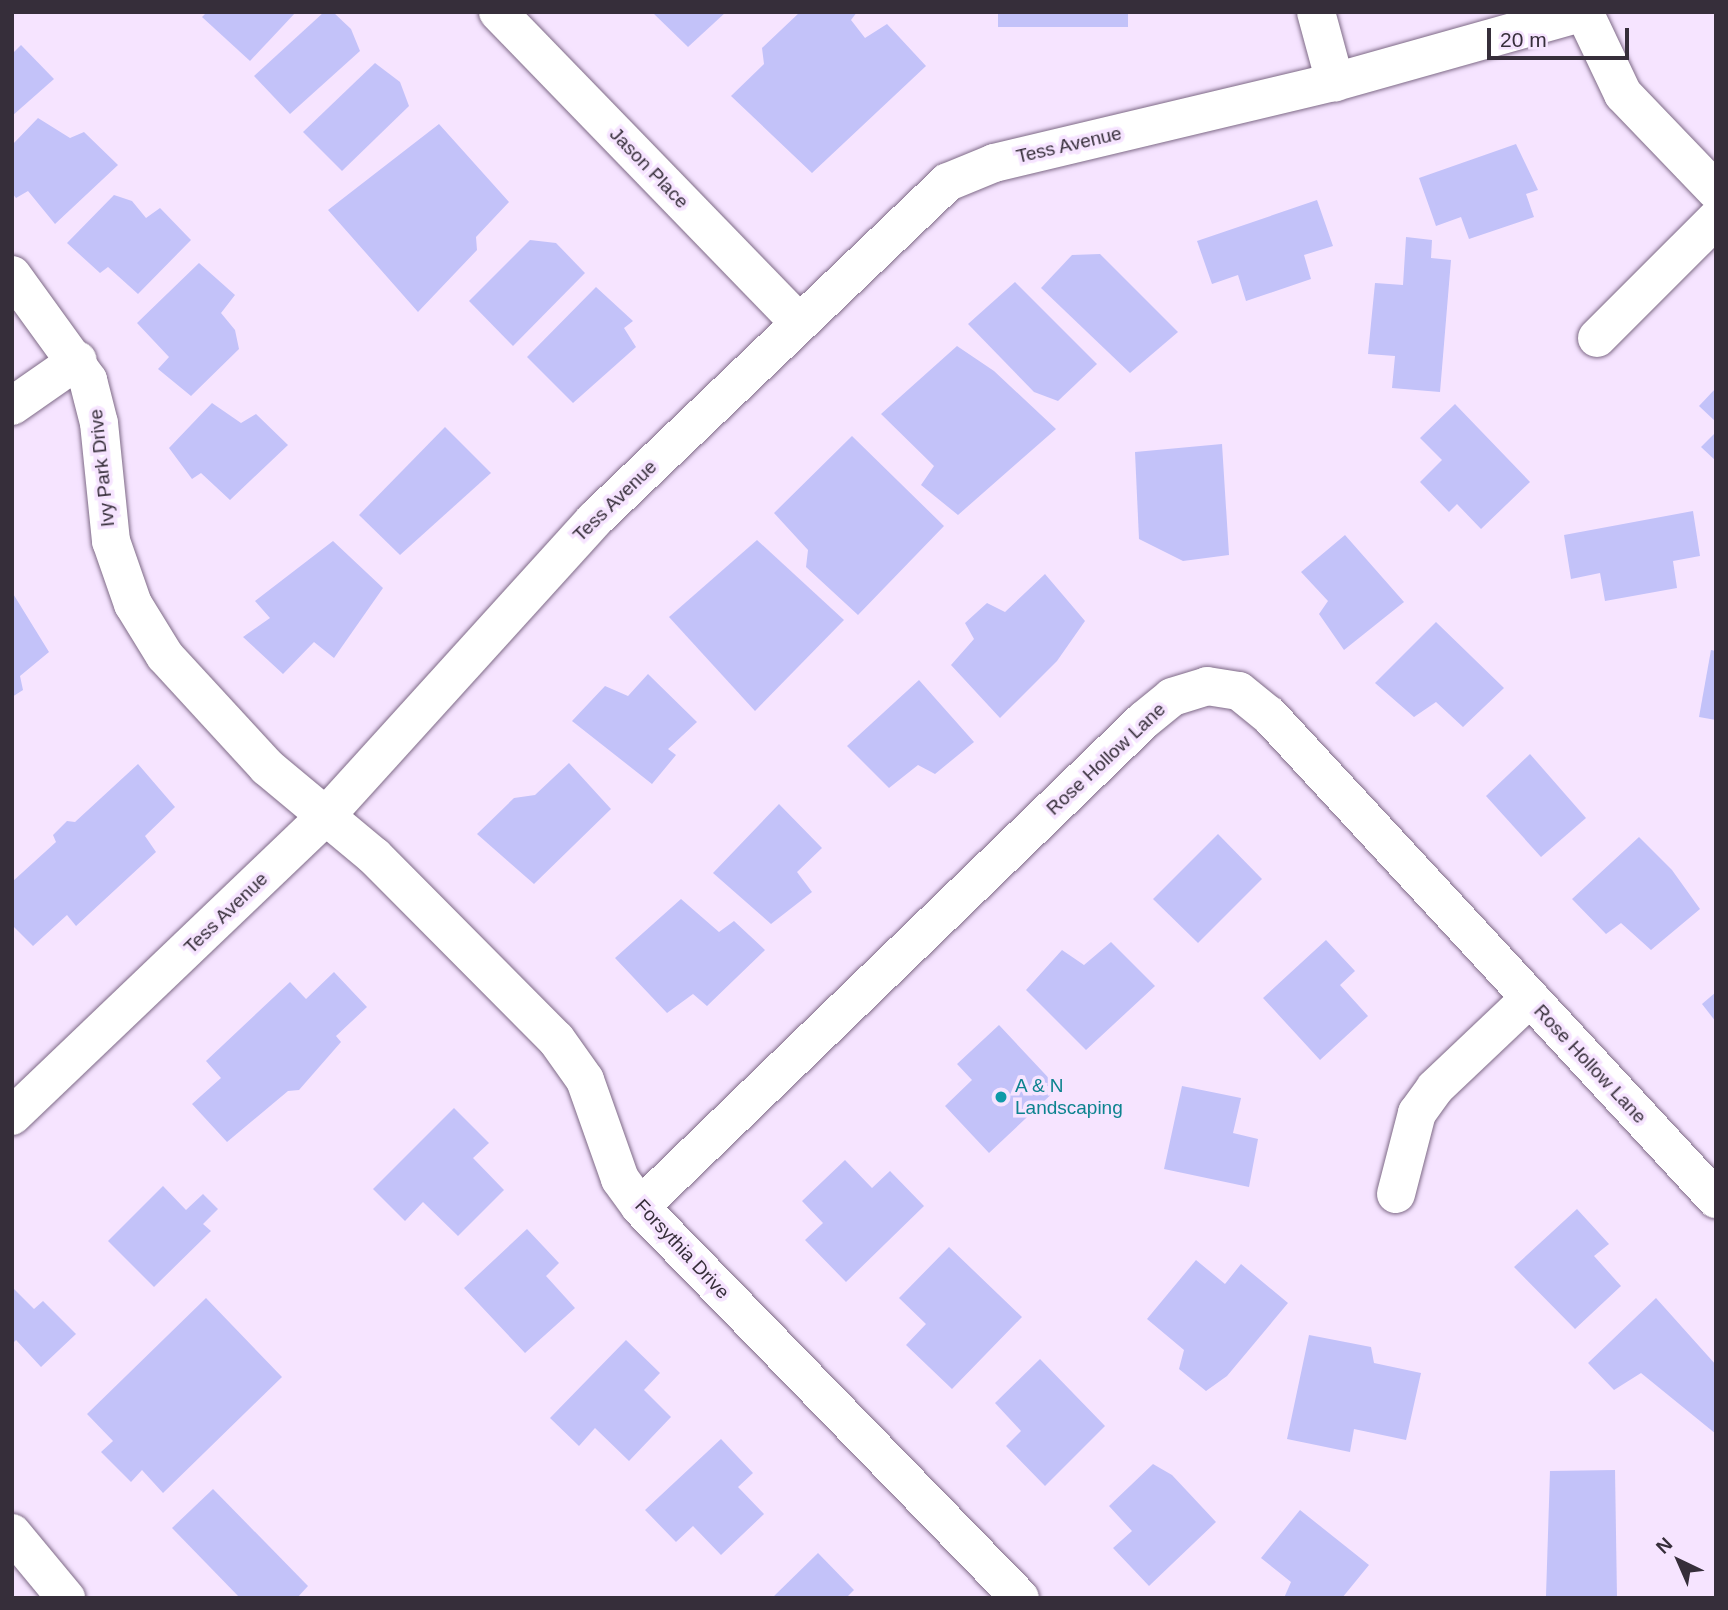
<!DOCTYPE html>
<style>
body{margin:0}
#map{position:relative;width:1728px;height:1610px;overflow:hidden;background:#f6e4ff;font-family:Arial,sans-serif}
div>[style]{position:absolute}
.building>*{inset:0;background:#c3c2f9}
.roads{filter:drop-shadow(0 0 2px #7e6a87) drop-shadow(0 0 2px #7e6a87)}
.minor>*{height:38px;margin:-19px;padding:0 19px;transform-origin:19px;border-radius:19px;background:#fff}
.dots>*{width:19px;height:19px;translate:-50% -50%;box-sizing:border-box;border:4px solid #f6e4ff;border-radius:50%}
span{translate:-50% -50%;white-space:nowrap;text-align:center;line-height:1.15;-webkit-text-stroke:7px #f6e4ff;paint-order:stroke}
.street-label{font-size:19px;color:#362e3a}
.culture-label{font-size:19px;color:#0d838f}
.left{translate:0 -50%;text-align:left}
.frame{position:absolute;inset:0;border:14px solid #362e3a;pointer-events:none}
.north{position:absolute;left:1644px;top:1526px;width:70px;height:70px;-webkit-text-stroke:5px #f6e4ff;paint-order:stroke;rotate:316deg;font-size:19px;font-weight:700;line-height:28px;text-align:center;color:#362e3a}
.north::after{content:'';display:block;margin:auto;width:24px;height:32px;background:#362e3a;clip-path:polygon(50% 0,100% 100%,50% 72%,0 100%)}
.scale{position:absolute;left:1487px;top:28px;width:142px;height:32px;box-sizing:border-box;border:4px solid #362e3a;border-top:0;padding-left:9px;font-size:21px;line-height:24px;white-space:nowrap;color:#362e3a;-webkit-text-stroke:5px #f6e4ff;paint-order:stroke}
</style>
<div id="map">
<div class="building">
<i style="clip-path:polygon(207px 12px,296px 12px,250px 61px,202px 17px)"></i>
<i style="clip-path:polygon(324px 12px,333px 12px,351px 29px,360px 51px,290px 114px,254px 76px)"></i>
<i style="clip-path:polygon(652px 12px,726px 12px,688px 47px)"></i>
<i style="clip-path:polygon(800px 12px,857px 12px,851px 20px,865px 38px,887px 24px,926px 66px,812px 173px,731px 96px,764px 64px,762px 48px)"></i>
<i style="clip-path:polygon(998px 12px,1128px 12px,1128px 27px,998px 27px)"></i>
<i style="clip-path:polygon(21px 45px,54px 79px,12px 116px,12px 54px)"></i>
<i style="clip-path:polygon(375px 63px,400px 82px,409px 106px,342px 171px,303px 132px)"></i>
<i style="clip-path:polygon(38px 118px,70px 138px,84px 132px,118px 165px,55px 224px,28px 191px,16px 198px,12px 193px,12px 145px)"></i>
<i style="clip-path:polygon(439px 124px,509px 202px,476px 237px,477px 250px,418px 312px,328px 210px)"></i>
<i style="clip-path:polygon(1516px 144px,1538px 190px,1526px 194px,1534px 217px,1469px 239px,1461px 217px,1436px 226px,1419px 178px)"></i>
<i style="clip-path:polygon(114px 195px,132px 201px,146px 218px,160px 208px,191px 240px,138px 294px,108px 267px,100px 273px,67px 243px)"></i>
<i style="clip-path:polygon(1317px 200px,1333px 246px,1304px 255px,1311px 279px,1246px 301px,1238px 275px,1212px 284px,1197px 241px)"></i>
<i style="clip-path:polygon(1406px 237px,1432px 240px,1431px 258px,1451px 260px,1440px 392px,1392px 388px,1395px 356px,1368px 354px,1375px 283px,1403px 285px)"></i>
<i style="clip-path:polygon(530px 240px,556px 243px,585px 273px,513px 346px,469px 301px)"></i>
<i style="clip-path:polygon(1100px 254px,1178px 332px,1130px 373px,1041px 288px,1072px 255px)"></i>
<i style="clip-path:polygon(199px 263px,235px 295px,221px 313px,235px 330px,239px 349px,191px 396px,158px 369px,169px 357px,137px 323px)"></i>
<i style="clip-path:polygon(1015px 282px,1097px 364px,1058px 401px,1034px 392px,968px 324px)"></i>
<i style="clip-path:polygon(596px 287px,633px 321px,624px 328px,636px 347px,573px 403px,527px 357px)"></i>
<i style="clip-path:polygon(957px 346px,994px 371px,1056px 429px,958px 515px,921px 485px,934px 466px,881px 414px)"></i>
<i style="clip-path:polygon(1716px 388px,1716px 422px,1699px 406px)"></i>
<i style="clip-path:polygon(212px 403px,241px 423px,256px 414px,288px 445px,230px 500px,201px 473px,192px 479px,169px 448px)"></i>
<i style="clip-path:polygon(1455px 404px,1530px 482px,1481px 529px,1457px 504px,1449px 512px,1420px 482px,1442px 460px,1420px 438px)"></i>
<i style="clip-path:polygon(445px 427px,491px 473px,400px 555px,359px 515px)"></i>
<i style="clip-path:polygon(1716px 432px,1716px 461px,1701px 447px)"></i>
<i style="clip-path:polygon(852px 436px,944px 526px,858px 615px,806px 567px,808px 550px,774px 513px)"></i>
<i style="clip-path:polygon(1222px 444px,1229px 555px,1183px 561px,1139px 539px,1135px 452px)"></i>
<i style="clip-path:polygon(1693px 511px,1700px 556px,1673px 561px,1677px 588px,1605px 601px,1600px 573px,1571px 579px,1564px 535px)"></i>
<i style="clip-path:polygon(1345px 535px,1404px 602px,1344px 650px,1319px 614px,1328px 601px,1301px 572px)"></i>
<i style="clip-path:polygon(757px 540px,844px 620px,755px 711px,669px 617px)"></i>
<i style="clip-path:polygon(333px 541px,383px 588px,334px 658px,314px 642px,283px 674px,243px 637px,270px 618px,255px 601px)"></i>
<i style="clip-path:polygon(1045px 574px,1085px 621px,1057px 661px,1000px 718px,951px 665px,974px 639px,965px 623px,987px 603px,1005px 612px)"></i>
<i style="clip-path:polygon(12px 592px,49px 652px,20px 676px,23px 690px,12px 697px)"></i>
<i style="clip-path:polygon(1436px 622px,1504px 688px,1463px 727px,1436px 702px,1414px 717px,1375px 683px)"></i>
<i style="clip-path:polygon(1711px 650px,1716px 651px,1716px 720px,1699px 717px)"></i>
<i style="clip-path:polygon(648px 674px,697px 722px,668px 749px,676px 755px,652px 784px,572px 721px,605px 686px,628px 696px)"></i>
<i style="clip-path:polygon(919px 680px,974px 742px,935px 774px,918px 765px,889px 788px,847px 746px)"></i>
<i style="clip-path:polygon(1530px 754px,1586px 818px,1541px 857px,1486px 796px)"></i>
<i style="clip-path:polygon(569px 763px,611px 809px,534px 884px,477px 834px,514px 798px,535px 795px)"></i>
<i style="clip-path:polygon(138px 764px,175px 807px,145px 836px,156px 852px,76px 926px,67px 915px,33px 946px,12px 925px,12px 882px,56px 842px,53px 835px,67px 821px,75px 822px)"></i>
<i style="clip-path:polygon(779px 804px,822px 848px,797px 872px,812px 892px,771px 924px,713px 873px)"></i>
<i style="clip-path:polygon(1218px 834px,1262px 879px,1198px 943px,1153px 899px)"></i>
<i style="clip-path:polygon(1639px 837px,1672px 870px,1700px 909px,1651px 950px,1621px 923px,1606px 934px,1572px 899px)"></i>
<i style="clip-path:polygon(681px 899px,719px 932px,734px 921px,765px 950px,707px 1006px,693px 994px,667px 1013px,615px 958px)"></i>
<i style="clip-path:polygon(1326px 940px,1355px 971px,1340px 985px,1368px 1016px,1320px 1060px,1263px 998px)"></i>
<i style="clip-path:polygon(1111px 942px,1155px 986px,1086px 1050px,1026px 990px,1062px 950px,1084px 965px)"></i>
<i style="clip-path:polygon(334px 972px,367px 1007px,336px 1036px,341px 1042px,299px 1090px,288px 1091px,227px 1142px,192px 1104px,221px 1078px,206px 1061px,290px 982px,306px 999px)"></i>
<i style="clip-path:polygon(1716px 992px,1716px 1022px,1702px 1004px)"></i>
<i style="clip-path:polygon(999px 1025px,1058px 1088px,989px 1153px,945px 1106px,972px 1080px,957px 1064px)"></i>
<i style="clip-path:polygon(1182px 1086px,1241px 1098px,1233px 1133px,1258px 1139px,1249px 1187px,1164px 1169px)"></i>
<i style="clip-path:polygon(454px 1108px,489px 1143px,473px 1158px,504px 1190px,458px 1236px,423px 1202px,405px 1221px,373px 1189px)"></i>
<i style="clip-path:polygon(845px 1160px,872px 1188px,890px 1171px,924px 1206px,846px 1282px,805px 1240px,823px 1223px,802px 1201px)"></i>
<i style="clip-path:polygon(163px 1186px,186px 1210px,203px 1194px,218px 1209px,203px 1224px,211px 1231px,154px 1287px,108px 1241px)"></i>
<i style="clip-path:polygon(1577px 1209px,1609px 1244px,1594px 1256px,1621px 1286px,1575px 1329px,1514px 1267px)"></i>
<i style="clip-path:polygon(527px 1229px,559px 1263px,546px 1276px,575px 1308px,525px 1353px,464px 1288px)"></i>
<i style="clip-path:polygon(949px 1247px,1022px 1317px,952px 1389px,906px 1345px,926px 1324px,899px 1298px)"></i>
<i style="clip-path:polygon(1196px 1260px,1225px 1284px,1241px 1264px,1288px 1303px,1227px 1376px,1206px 1391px,1179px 1369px,1184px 1350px,1147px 1319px)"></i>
<i style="clip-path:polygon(12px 1287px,34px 1309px,43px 1301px,76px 1334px,41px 1367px,16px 1340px,12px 1344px)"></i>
<i style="clip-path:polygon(206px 1298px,282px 1377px,163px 1493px,142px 1470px,131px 1482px,101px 1452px,113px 1441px,87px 1414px)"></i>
<i style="clip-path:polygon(1656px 1298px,1716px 1365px,1716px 1434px,1641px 1373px,1614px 1390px,1588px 1363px)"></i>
<i style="clip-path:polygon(1309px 1335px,1371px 1347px,1374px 1363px,1421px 1373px,1406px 1440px,1354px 1429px,1350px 1452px,1287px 1439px)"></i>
<i style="clip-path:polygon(626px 1340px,660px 1373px,644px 1390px,671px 1417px,629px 1461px,595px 1428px,579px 1446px,550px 1418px)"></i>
<i style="clip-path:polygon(1040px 1359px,1105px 1426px,1045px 1486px,1006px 1446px,1021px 1431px,995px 1403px)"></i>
<i style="clip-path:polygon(721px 1439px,753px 1473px,738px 1487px,764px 1514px,721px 1555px,693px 1526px,676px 1542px,645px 1510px)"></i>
<i style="clip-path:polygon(1153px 1464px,1172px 1475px,1216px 1522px,1149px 1586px,1113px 1548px,1132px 1531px,1109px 1506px)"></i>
<i style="clip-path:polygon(1615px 1470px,1617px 1598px,1546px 1596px,1550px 1471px)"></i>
<i style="clip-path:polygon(213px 1489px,308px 1586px,297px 1598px,240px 1598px,172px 1528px)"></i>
<i style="clip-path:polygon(1300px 1510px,1369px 1565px,1342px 1598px,1284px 1598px,1291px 1582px,1261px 1558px)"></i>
<i style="clip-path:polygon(818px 1553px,854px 1590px,846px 1598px,772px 1598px)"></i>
</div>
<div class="roads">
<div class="minor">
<i style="left:498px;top:12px;width:433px;rotate:45.9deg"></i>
<i style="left:1316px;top:12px;width:73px;rotate:74.8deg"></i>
<i style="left:1584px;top:12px;width:91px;rotate:64.6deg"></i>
<i style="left:1623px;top:94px;width:134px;rotate:46.2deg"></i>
<i style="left:12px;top:275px;width:130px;rotate:54.1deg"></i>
<i style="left:88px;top:380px;width:44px;rotate:75.7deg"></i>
<i style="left:99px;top:423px;width:119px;rotate:84.2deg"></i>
<i style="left:111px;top:541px;width:67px;rotate:70.8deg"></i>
<i style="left:133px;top:604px;width:61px;rotate:58.4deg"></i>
<i style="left:165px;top:656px;width:151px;rotate:47.4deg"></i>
<i style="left:267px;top:767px;width:139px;rotate:39.8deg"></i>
<i style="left:374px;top:856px;width:258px;rotate:45.2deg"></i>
<i style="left:556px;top:1039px;width:50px;rotate:54.7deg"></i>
<i style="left:585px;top:1080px;width:105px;rotate:70.5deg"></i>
<i style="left:620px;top:1179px;width:34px;rotate:54deg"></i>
<i style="left:640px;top:1207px;width:545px;rotate:45.82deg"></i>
<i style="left:1597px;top:338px;width:168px;rotate:-45deg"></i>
<i style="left:12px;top:406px;width:80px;rotate:-34.9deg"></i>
<i style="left:12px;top:1116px;width:430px;rotate:-43.7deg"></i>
<i style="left:323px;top:819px;width:404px;rotate:-47.8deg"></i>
<i style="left:594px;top:520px;width:489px;rotate:-43.7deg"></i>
<i style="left:948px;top:182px;width:50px;rotate:-22.4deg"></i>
<i style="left:994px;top:163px;width:350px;rotate:-13.4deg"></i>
<i style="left:1335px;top:82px;width:259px;rotate:-15.7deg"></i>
<i style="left:1396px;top:1194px;width:84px;rotate:-75.5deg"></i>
<i style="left:1417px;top:1113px;width:31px;rotate:-54deg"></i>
<i style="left:1435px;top:1088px;width:131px;rotate:-43.5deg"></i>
<i style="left:640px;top:1207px;width:701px;rotate:-44.02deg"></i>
<i style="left:1144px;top:720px;width:36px;rotate:-39deg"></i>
<i style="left:1172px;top:697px;width:37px;rotate:-17deg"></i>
<i style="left:1207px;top:686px;width:32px;rotate:9deg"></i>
<i style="left:1239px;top:691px;width:38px;rotate:39deg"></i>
<i style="left:1269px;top:715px;width:659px;rotate:47.28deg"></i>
<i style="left:12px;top:1533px;width:85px;rotate:50.3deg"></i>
</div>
</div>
<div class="dots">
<i style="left:1001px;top:1097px;background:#0f9aa8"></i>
</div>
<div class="street-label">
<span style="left:1069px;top:145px;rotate:-13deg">Tess Avenue</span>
<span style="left:649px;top:168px;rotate:46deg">Jason Place</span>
<span style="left:102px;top:468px;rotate:-96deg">Ivy Park Drive</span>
<span style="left:615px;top:501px;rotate:-44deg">Tess Avenue</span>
<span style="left:1106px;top:759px;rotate:-43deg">Rose Hollow Lane</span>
<span style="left:226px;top:913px;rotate:-44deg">Tess Avenue</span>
<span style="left:1590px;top:1064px;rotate:47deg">Rose Hollow Lane</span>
<span style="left:682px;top:1249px;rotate:47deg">Forsythia Drive</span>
</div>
<div class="culture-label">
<span class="left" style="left:1015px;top:1097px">A &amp; N<br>Landscaping</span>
</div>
<div class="frame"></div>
<div class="north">N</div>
<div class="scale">20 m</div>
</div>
